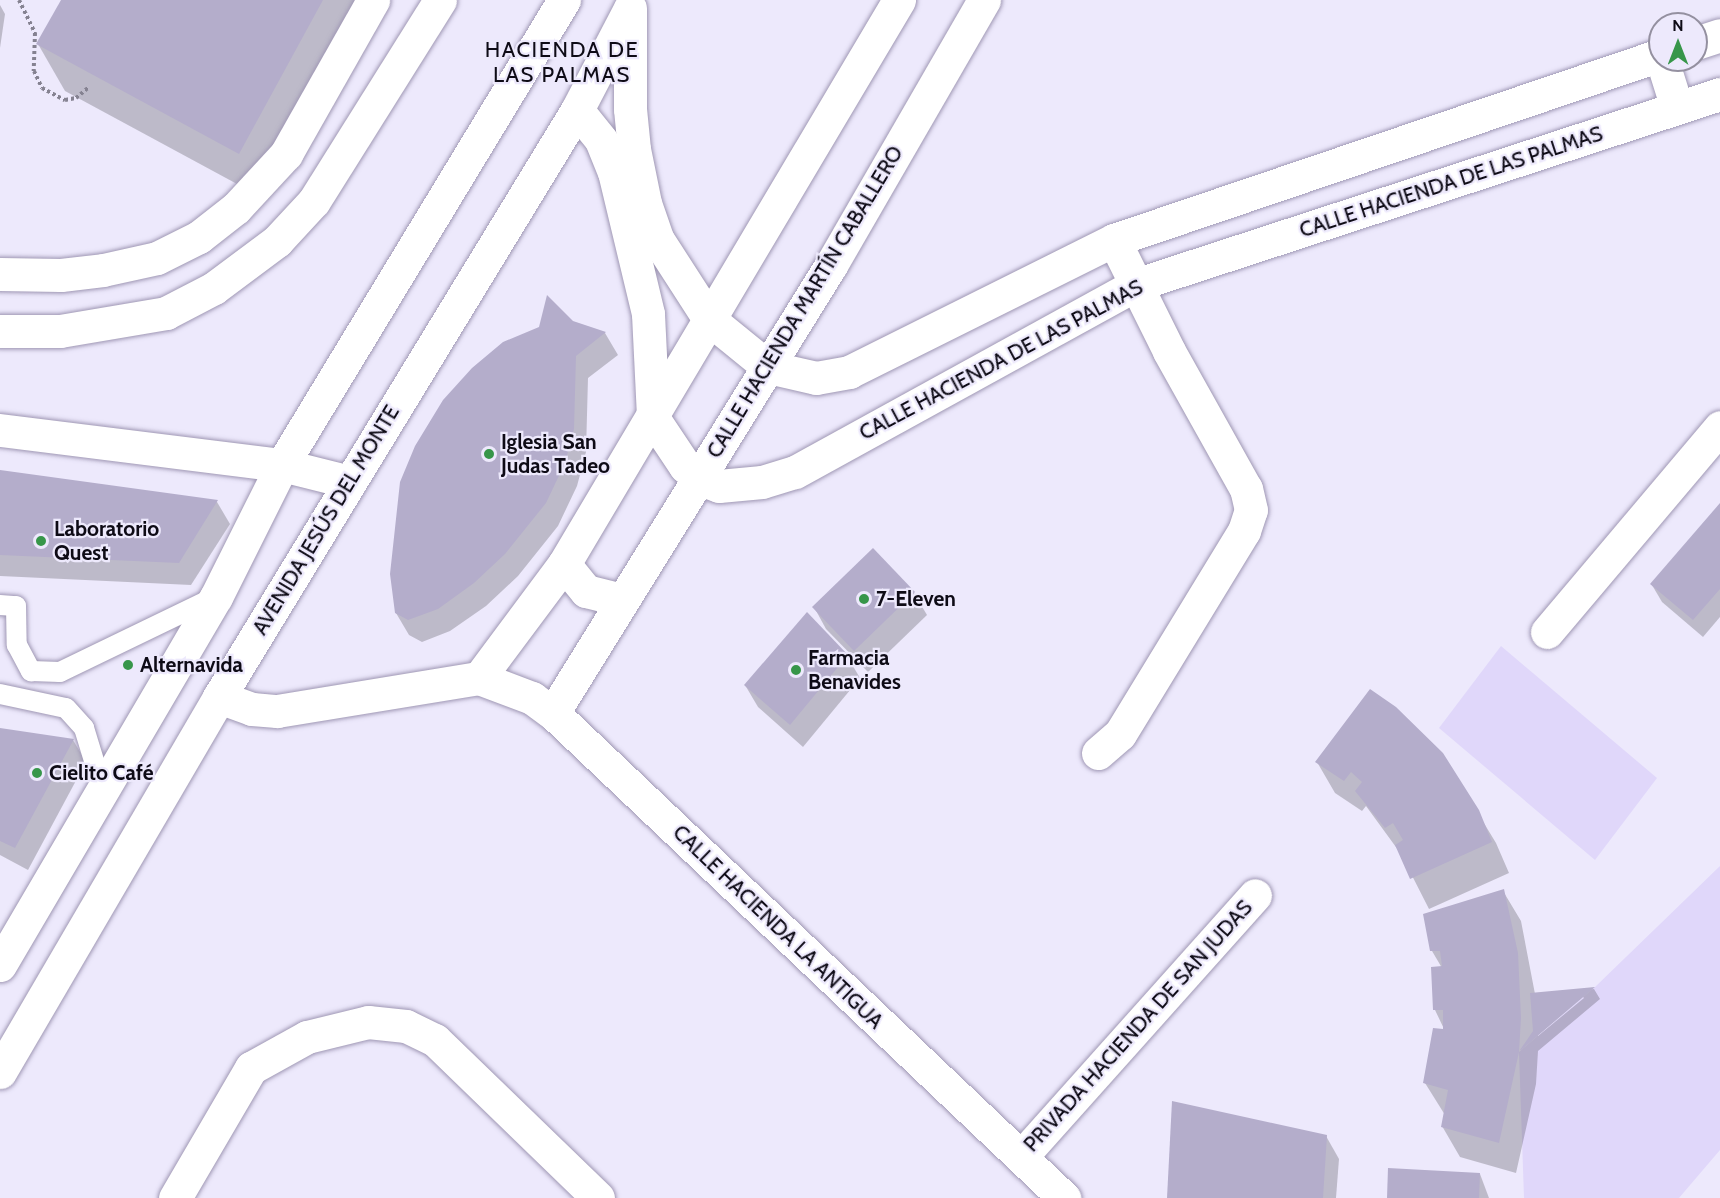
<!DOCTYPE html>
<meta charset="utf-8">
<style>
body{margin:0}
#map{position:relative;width:1720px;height:1198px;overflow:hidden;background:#ede9fc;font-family:Cabin,sans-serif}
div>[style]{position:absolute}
.green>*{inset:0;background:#e0d7fa}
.shadow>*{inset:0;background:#0003}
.building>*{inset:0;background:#b4adcb}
.path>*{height:4px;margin-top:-2px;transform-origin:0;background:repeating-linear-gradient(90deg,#858291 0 3px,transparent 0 6px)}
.roads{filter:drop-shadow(0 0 2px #9f97b4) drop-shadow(0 0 2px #9f97b4)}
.service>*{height:20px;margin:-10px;padding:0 10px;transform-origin:10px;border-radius:10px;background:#fff}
.minor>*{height:33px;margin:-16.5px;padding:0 16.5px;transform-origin:16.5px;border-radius:16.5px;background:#fff}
.tertiary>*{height:33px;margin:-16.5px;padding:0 16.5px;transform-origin:16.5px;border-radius:16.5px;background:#fff}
.secondary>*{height:33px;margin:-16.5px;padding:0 16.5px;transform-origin:16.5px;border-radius:16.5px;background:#fff}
.dots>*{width:16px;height:16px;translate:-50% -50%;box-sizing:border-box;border:3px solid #ede9fc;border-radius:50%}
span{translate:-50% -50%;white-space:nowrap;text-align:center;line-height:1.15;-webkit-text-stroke:4.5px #ede9fc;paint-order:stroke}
.street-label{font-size:21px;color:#0e0b16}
.poi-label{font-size:21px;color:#0e0b16;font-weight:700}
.left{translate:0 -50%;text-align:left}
.neighbourhood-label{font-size:22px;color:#0e0b16;letter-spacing:1.5px}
.north{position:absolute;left:1648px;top:12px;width:60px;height:60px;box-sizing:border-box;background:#ede9fc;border:2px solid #9490a0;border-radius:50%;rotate:0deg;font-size:16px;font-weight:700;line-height:24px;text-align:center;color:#0e0b16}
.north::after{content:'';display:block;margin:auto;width:21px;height:27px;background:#37964a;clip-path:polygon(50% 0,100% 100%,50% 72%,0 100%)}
</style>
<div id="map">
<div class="green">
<i style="clip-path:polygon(1501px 646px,1657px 778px,1595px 860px,1439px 728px)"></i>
<i style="clip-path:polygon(1720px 866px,1720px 1150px,1679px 1198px,1524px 1198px,1519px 1052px,1595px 987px)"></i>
</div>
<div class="shadow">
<i style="clip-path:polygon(63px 0,375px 0,265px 199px,65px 91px,38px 44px)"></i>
<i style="clip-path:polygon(0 5px,5px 14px,0 48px)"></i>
<i style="clip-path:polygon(572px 323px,605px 333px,618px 355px,588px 378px,586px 452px,577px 486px,558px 526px,518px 576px,486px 606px,450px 631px,422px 642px,409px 635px,396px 613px,392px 574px,401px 483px)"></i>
<i style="clip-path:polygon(0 471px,217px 502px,230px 524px,191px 585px,0 576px)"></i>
<i style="clip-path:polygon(1720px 506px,1720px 617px,1703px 637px,1662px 602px,1652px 585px)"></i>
<i style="clip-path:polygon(914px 593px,927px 615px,868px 672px,826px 629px,814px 607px)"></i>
<i style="clip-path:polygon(847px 656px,860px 678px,803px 747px,758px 707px,745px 685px)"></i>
<i style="clip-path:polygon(0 730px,73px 740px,86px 762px,28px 870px,0 855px)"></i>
<i style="clip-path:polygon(1442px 754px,1496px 843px,1509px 873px,1429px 909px,1401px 854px,1366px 806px,1362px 811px,1335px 793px,1317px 762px)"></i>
<i style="clip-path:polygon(evenodd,1503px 891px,1521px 921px,1535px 994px,1594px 989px,1600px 999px,1538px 1051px,1536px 1084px,1516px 1173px,1460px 1157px,1442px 1126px,1445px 1115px,1425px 1083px,1445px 1031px,1435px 1010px,1442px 968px,1432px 951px,1503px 891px,1582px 996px,1584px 998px,1538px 1036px,1538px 1033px,1582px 996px)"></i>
<i style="clip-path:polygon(1326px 1136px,1339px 1159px,1336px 1198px,1169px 1198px)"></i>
<i style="clip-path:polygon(1480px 1174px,1489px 1198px,1388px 1198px)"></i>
</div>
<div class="building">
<i style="clip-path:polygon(61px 0,323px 0,239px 154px,36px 44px)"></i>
<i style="clip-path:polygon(547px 295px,573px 321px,606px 332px,576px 356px,574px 429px,565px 463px,546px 503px,505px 554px,474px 583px,438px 609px,408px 620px,395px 613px,390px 574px,400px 482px,415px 446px,443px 400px,472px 368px,503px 342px,539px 327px)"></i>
<i style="clip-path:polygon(0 470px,218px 500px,179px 563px,0 555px)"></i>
<i style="clip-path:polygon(1720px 503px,1720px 589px,1693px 620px,1650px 584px)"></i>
<i style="clip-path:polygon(873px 548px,915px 592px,854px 651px,812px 607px)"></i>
<i style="clip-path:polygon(807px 612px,848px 655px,790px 725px,744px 685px)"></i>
<i style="clip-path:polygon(1370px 689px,1396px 707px,1443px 753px,1479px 810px,1492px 842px,1410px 879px,1395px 845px,1403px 840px,1393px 823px,1385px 828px,1355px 791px,1362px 782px,1351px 772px,1344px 781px,1315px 762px)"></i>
<i style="clip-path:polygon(0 728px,74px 739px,15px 848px,0 841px)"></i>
<i style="clip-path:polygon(1504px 889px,1518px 953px,1521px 1018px,1519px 1052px,1499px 1143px,1441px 1127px,1448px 1090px,1423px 1083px,1433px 1028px,1443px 1029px,1443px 1010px,1433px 1010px,1431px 967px,1442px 966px,1440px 951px,1430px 951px,1423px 914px)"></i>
<i style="clip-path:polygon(1595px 987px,1521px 1050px,1520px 1050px,1533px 1031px,1530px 993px)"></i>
<i style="clip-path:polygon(1172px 1101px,1327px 1135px,1323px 1198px,1167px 1198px)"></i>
<i style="clip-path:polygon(1388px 1168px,1480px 1173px,1479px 1198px,1387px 1198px)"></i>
</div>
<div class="path">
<i style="left:19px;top:0;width:37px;rotate:64deg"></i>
<i style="left:35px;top:33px;width:38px;rotate:92deg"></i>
<i style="left:34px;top:71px;width:19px;rotate:65deg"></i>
<i style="left:42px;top:88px;width:26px;rotate:28deg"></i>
<i style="left:65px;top:100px;width:11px;rotate:-10deg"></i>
<i style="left:76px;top:98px;width:17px;rotate:-40deg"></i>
</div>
<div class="roads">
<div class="service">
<i style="left:0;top:605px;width:16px;rotate:4deg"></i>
<i style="left:16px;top:606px;width:39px;rotate:89deg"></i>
<i style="left:17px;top:645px;width:30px;rotate:62deg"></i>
<i style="left:31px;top:671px;width:29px;rotate:2deg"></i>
<i style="left:60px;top:672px;width:170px;rotate:-25.8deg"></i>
<i style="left:0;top:694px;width:67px;rotate:12deg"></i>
<i style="left:66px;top:708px;width:27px;rotate:48deg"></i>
<i style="left:84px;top:728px;width:65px;rotate:73deg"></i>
</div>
<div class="minor">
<i style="left:0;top:274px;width:61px;rotate:0.9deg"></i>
<i style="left:61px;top:275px;width:42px;rotate:-6.8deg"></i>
<i style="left:103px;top:270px;width:55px;rotate:-12.5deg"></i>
<i style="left:157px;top:258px;width:47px;rotate:-26.6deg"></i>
<i style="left:199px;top:237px;width:47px;rotate:-38.1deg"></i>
<i style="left:236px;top:208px;width:74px;rotate:-47.2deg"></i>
<i style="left:286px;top:154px;width:177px;rotate:-60.5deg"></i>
<i style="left:0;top:331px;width:60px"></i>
<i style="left:60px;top:331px;width:108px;rotate:-9.6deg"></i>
<i style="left:166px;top:313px;width:54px;rotate:-27.5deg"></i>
<i style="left:214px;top:288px;width:79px;rotate:-36.7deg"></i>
<i style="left:277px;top:241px;width:54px;rotate:-47.2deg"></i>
<i style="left:314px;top:201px;width:237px;rotate:-57.9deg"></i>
<i style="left:564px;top:564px;width:35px;rotate:51deg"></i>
<i style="left:586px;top:591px;width:36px;rotate:14deg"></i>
<i style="left:1547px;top:632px;width:268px;rotate:-49.8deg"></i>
<i style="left:479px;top:678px;width:142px;rotate:-53.3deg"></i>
<i style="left:564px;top:564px;width:656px;rotate:-59.29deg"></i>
<i style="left:219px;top:697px;width:35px;rotate:20deg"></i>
<i style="left:252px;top:709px;width:25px;rotate:5deg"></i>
<i style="left:277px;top:711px;width:205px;rotate:-9.3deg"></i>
<i style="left:479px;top:678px;width:57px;rotate:20.7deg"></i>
<i style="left:532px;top:698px;width:26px;rotate:36deg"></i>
<i style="left:553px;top:713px;width:705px;rotate:43.5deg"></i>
<i style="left:553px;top:713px;width:527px;rotate:-58.18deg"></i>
<i style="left:831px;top:265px;width:306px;rotate:-60deg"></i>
<i style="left:1098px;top:753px;width:29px;rotate:-41deg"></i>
<i style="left:1120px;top:734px;width:238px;rotate:-58.6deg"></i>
<i style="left:1244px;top:531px;width:22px;rotate:-72deg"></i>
<i style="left:1251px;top:510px;width:22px;rotate:-103deg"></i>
<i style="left:1246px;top:489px;width:158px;rotate:-119.2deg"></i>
<i style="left:1169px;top:351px;width:124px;rotate:-116.4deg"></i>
<i style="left:1021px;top:1157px;width:351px;rotate:-48.2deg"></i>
<i style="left:175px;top:1198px;width:151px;rotate:-59.7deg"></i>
<i style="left:251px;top:1068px;width:64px;rotate:-29deg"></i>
<i style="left:307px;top:1037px;width:63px;rotate:-13.8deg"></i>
<i style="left:368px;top:1022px;width:38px;rotate:6deg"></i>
<i style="left:406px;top:1026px;width:32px;rotate:26deg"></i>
<i style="left:435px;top:1040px;width:227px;rotate:44.1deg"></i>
</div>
<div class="tertiary">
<i style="left:0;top:430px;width:284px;rotate:7.1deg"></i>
<i style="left:282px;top:465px;width:70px;rotate:14deg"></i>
</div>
<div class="secondary">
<i style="left:630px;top:8px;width:101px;rotate:90deg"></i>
<i style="left:630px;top:109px;width:40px;rotate:84.3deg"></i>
<i style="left:634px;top:149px;width:55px;rotate:78.5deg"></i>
<i style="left:645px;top:203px;width:39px;rotate:71deg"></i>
<i style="left:658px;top:240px;width:94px;rotate:57.2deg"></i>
<i style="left:709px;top:319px;width:76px;rotate:39.1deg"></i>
<i style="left:768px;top:367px;width:49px;rotate:12.9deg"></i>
<i style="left:816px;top:378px;width:34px;rotate:-10deg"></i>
<i style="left:849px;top:372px;width:296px;rotate:-26.5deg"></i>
<i style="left:1114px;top:240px;width:576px;rotate:-18.72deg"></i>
<i style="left:1696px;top:43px;width:25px;rotate:-18deg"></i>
<i style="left:1662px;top:60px;width:50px;rotate:72.6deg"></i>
<i style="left:577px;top:110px;width:38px;rotate:51deg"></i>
<i style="left:601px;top:140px;width:35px;rotate:68deg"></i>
<i style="left:614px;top:172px;width:146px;rotate:76.5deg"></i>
<i style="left:648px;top:314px;width:104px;rotate:87.2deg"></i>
<i style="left:653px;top:418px;width:58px;rotate:56.3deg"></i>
<i style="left:685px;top:466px;width:18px;rotate:43deg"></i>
<i style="left:698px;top:478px;width:22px;rotate:21deg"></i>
<i style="left:719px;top:486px;width:43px;rotate:-5.3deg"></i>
<i style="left:762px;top:482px;width:34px;rotate:-17deg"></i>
<i style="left:795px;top:472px;width:388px;rotate:-28.8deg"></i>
<i style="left:1135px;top:285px;width:615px;rotate:-18.08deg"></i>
<i style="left:0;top:965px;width:427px;rotate:-59.6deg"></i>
<i style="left:216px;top:597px;width:148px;rotate:-63.4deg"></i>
<i style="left:282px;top:465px;width:544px;rotate:-58.77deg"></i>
<i style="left:0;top:1072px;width:434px;rotate:-59.7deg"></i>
<i style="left:219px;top:697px;width:688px;rotate:-58.62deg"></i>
<i style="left:577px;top:110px;width:110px;rotate:-62.5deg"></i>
</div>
</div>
<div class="dots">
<i style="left:489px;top:454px;background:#37964a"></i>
<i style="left:41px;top:541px;background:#37964a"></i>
<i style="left:864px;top:599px;background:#37964a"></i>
<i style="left:128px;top:665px;background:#37964a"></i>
<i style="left:796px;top:670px;background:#37964a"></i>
<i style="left:37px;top:773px;background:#37964a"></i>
</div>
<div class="street-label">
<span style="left:1451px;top:182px;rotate:-18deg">CALLE HACIENDA DE LAS PALMAS</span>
<span style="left:805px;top:302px;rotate:-59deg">CALLE HACIENDA MARTÍN CABALLERO</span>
<span style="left:1001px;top:360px;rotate:-28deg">CALLE HACIENDA DE LAS PALMAS</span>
<span style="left:326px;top:520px;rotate:-59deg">AVENIDA JESÚS DEL MONTE</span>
<span style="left:778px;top:927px;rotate:44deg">CALLE HACIENDA LA ANTIGUA</span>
<span style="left:1138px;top:1026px;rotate:-48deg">PRIVADA HACIENDA DE SAN JUDAS</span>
</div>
<div class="poi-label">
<span class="left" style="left:501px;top:454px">Iglesia San<br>Judas Tadeo</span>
<span class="left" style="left:54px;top:541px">Laboratorio<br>Quest</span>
<span class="left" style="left:876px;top:599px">7-Eleven</span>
<span class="left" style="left:808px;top:670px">Farmacia<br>Benavides</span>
<span class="left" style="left:140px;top:665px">Alternavida</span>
<span class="left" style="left:49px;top:773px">Cielito Café</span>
</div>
<div class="neighbourhood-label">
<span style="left:562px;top:62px">HACIENDA DE<br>LAS PALMAS</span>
</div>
<div class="north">N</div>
</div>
